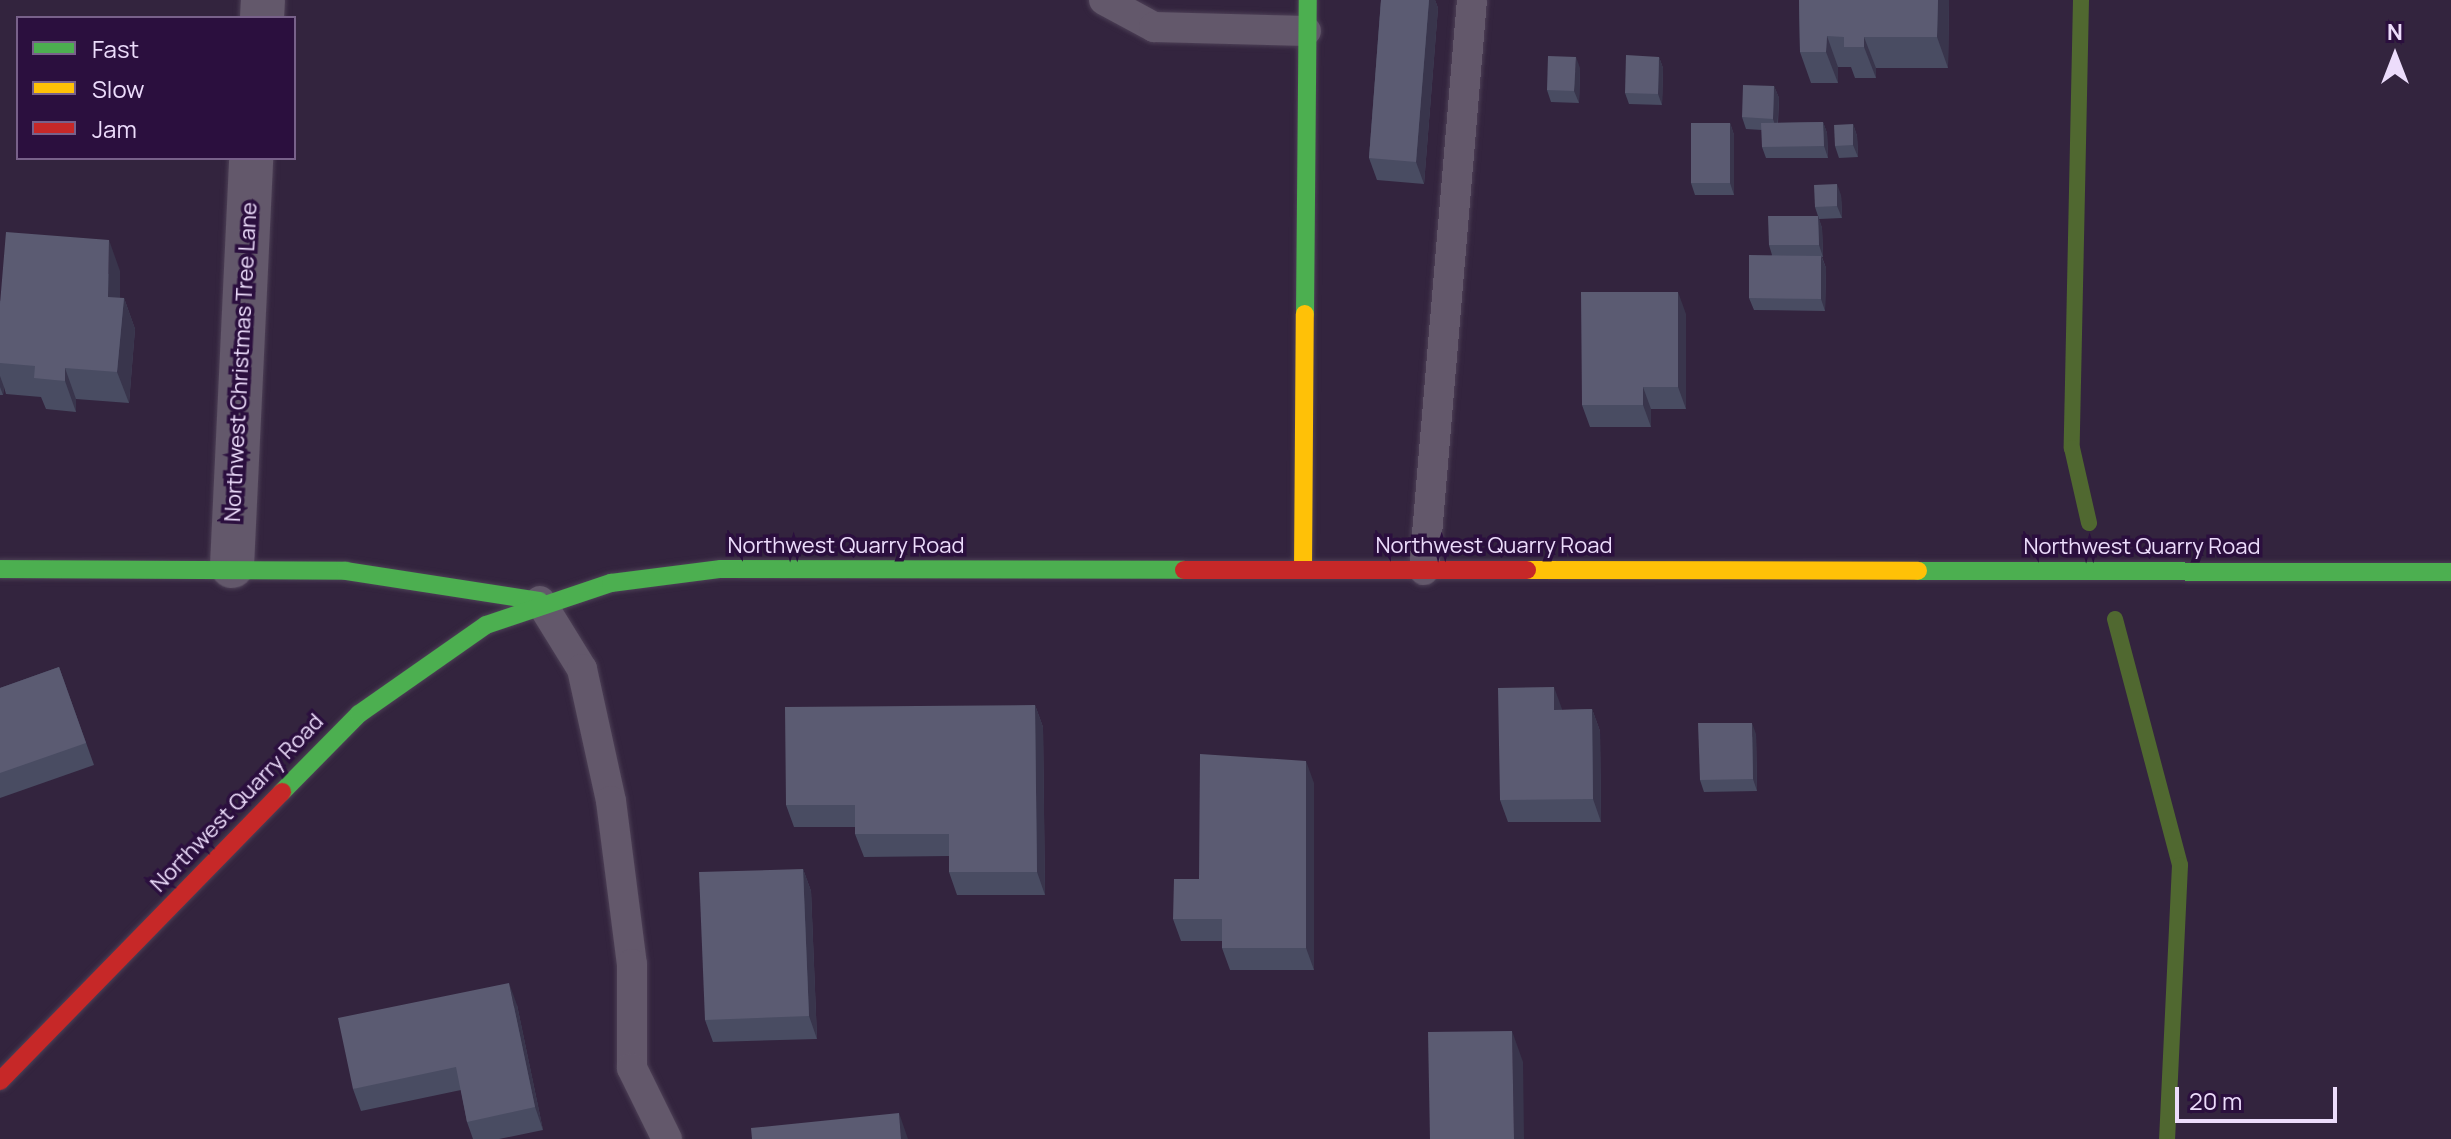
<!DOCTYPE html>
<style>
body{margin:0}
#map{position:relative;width:2451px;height:1139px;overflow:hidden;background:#33243e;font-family:Manrope,sans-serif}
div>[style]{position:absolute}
.stream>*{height:16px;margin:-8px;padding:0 8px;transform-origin:8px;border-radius:8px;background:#506830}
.roads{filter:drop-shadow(0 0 2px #4d4056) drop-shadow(0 0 2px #4d4056)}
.lane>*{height:30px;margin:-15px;padding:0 15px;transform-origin:15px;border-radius:15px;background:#63586b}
.street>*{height:44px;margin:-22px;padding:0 22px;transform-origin:22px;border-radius:22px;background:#63586b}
.fast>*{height:18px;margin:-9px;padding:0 9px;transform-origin:9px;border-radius:9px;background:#4caf50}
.slow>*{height:18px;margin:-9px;padding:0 9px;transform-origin:9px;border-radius:9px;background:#ffc107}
.jam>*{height:18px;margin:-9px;padding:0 9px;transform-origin:9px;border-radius:9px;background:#c62828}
.wall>*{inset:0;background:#494c62}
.shaded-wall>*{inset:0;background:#39354c}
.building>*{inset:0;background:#5b5b72}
span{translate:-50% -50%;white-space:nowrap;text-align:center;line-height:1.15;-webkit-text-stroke:7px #2b0f3e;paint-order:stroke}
.street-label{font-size:22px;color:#ecdcfb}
.legend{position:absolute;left:16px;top:16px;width:280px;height:144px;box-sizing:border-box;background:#2b0f3e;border:2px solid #78618a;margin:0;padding:10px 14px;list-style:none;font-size:24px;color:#ecdcfb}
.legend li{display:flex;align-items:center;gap:16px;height:40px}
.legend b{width:40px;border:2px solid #78618a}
.north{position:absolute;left:2355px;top:16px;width:80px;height:80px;-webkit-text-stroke:6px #2b0f3e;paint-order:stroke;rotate:0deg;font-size:22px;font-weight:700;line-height:32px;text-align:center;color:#ecdcfb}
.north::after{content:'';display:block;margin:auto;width:28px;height:36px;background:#ecdcfb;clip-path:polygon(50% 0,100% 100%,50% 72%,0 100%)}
.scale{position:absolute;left:2175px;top:1087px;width:162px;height:36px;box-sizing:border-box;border:4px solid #ecdcfb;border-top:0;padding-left:10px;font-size:24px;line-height:28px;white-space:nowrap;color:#ecdcfb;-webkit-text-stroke:6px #2b0f3e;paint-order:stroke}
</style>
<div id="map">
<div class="stream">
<i style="left:2081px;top:0;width:448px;rotate:91.2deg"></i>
<i style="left:2072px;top:448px;width:77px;rotate:77.2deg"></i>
<i style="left:2115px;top:619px;width:254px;rotate:75.2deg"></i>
<i style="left:2180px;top:865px;width:274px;rotate:92.7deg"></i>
</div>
<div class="roads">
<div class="lane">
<i style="left:1104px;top:0;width:57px;rotate:28.4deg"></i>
<i style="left:1154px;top:27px;width:152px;rotate:1.5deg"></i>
<i style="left:1424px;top:570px;width:572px;rotate:-85.19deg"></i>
<i style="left:540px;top:601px;width:80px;rotate:58.3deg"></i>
<i style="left:582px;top:669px;width:135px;rotate:77.6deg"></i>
<i style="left:611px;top:801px;width:164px;rotate:82.7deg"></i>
<i style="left:632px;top:964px;width:104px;rotate:90deg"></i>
<i style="left:632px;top:1068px;width:79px;rotate:63.8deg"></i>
</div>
<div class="street">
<i style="left:262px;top:18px;width:18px;rotate:-87deg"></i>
<i style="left:232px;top:566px;width:408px;rotate:-87.3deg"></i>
</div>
<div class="fast">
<i style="left:1305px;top:314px;width:314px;rotate:-89.5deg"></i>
<i style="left:0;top:569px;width:346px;rotate:0.3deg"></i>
<i style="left:346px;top:571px;width:196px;rotate:8.8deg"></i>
<i style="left:1918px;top:571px;width:533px;rotate:0.11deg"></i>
<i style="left:282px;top:792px;width:110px;rotate:-45.4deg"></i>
<i style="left:359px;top:714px;width:155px;rotate:-35deg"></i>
<i style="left:486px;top:625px;width:132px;rotate:-18.6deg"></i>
<i style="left:611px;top:583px;width:111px;rotate:-7.3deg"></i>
<i style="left:721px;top:569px;width:463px;rotate:0.1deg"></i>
</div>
<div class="slow">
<i style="left:1303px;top:570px;width:256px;rotate:-89.6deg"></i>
<i style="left:1527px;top:570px;width:391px;rotate:0.1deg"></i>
</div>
<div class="jam">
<i style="left:1184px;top:570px;width:343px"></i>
<i style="left:0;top:1081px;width:404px;rotate:-45.7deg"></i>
</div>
</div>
<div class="wall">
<i style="clip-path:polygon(1381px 0,1435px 0,1438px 8px,1424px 184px,1377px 180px,1369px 158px)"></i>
<i style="clip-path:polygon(1799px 0,1949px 0,1948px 68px,1876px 68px,1876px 78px,1855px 78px,1851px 67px,1838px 67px,1838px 83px,1811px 83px,1800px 52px)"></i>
<i style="clip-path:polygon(1659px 57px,1663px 68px,1662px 105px,1629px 104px,1625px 93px)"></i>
<i style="clip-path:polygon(1580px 68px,1579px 103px,1551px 102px,1547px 90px)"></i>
<i style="clip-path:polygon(1774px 86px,1779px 98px,1778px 123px,1823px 122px,1827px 133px,1828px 158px,1766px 158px,1762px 147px,1762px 130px,1746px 129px,1742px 117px)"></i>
<i style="clip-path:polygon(1730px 123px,1734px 135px,1734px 195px,1695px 195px,1691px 183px)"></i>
<i style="clip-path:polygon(1853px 124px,1857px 136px,1858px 157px,1839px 158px,1835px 146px)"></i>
<i style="clip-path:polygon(1841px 195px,1842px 218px,1819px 219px,1815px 207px)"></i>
<i style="clip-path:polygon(1818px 216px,1822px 228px,1823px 257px,1822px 257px,1826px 268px,1825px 311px,1754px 310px,1749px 298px,1772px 255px,1769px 245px)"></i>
<i style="clip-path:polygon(120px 271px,120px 298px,124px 298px,135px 329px,129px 403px,76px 399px,76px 412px,46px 409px,41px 397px,6px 394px,4px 387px,3px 395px,0 395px,0 301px)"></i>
<i style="clip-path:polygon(1686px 314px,1686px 409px,1651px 409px,1651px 427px,1590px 427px,1582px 405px)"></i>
<i style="clip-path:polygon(59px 667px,94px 765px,0 798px,0 688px)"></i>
<i style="clip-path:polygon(1035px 705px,1043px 727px,1045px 895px,957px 895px,949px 872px,949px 856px,864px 857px,855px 834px,855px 827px,794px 827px,786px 805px)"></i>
<i style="clip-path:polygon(1592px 709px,1600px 731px,1601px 822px,1508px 822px,1500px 800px,1562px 710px)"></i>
<i style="clip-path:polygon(1756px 734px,1757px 791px,1704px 792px,1700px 780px)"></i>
<i style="clip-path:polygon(1314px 783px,1314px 970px,1230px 970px,1222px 948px,1222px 941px,1181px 941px,1173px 919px,1199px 879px)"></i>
<i style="clip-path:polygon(803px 869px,811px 891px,817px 1039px,713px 1042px,705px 1020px)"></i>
<i style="clip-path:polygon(517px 1005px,543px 1130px,499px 1139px,473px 1139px,467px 1122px,461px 1090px,361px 1111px,353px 1089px)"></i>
</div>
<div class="shaded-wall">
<i style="clip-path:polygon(1429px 0,1435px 0,1438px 8px,1424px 184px,1416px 162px)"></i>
<i style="clip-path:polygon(1938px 0,1949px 0,1948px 68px,1937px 37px)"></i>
<i style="clip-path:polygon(1827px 36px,1838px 67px,1838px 83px,1826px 52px)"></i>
<i style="clip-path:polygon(1864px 37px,1876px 68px,1876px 78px,1864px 47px)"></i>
<i style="clip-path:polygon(1576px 57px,1580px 68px,1579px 103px,1574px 91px)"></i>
<i style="clip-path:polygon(1659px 57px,1663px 68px,1662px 105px,1658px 94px)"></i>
<i style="clip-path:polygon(1774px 86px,1779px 98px,1777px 131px,1773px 119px)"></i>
<i style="clip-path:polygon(1823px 122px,1827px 133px,1828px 158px,1824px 146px)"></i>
<i style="clip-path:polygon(1730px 123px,1734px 135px,1734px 195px,1730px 183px)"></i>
<i style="clip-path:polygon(1853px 124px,1857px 136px,1858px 157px,1853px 145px)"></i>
<i style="clip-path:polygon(1837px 184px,1841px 195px,1842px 218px,1837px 206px)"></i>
<i style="clip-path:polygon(1818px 216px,1822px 228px,1823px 257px,1819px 245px)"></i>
<i style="clip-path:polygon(109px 240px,120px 271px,120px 328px,108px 297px)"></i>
<i style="clip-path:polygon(1821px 256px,1826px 268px,1825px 311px,1821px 299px)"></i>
<i style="clip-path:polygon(1678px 292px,1686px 314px,1686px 409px,1678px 387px)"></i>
<i style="clip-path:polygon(124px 298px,135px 329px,129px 403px,117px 372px)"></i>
<i style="clip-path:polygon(65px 368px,76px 399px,76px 412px,65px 381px)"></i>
<i style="clip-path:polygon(0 376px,4px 387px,3px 395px,0 387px)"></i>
<i style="clip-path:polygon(1643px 387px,1651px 409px,1651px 427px,1643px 405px)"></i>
<i style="clip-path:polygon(1554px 687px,1562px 709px,1563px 732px,1554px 710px)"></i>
<i style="clip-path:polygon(1035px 705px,1043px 727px,1045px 895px,1037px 872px)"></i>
<i style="clip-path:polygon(1592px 709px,1600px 731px,1601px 822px,1593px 799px)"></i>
<i style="clip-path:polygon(1752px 723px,1756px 734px,1757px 791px,1753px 779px)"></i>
<i style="clip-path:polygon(1306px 761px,1314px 783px,1314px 970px,1306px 948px)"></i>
<i style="clip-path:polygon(803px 869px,811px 891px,817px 1039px,809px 1016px)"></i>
<i style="clip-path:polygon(509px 983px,517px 1005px,543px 1130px,535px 1107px)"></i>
<i style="clip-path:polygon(1512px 1031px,1523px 1062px,1524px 1139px,1514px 1139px)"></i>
<i style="clip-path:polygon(899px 1113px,908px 1139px,901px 1139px)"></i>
</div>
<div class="building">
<i style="clip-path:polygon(1381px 0,1429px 0,1416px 162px,1369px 158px)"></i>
<i style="clip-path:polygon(1799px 0,1938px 0,1937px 37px,1864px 37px,1864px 47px,1844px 47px,1844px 37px,1827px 36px,1826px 52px,1800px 52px)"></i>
<i style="clip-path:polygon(1626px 55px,1659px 57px,1658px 94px,1625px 93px)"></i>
<i style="clip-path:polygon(1548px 56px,1576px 57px,1574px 91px,1547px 90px)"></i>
<i style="clip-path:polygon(1743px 85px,1774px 86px,1773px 119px,1742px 117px)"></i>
<i style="clip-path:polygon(1823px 122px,1824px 146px,1762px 147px,1761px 123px)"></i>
<i style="clip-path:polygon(1691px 123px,1730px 123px,1730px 183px,1691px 183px)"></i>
<i style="clip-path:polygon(1853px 124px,1853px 145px,1835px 146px,1834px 125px)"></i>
<i style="clip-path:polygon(1837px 184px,1837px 206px,1815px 207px,1814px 185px)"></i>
<i style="clip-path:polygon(1768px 216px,1818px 216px,1819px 245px,1769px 245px)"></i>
<i style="clip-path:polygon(6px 232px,109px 240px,108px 297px,124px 298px,117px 372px,65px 368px,65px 381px,34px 378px,35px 366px,0 363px,0 304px)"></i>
<i style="clip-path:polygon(1749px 255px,1821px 256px,1821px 299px,1749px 298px)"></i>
<i style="clip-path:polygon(1581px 292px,1678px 292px,1678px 387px,1643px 387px,1643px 405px,1582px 405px)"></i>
<i style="clip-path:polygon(59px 667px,86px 743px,0 773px,0 688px)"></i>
<i style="clip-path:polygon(1554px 687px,1554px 710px,1592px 709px,1593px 799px,1500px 800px,1498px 688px)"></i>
<i style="clip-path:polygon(1035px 705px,1037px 872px,949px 872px,949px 834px,855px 834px,855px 805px,786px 805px,785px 707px)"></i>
<i style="clip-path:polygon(1698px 723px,1752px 723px,1753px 779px,1700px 780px)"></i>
<i style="clip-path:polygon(1200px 754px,1306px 761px,1306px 948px,1222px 948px,1222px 919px,1173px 919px,1174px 879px,1199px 879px)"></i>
<i style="clip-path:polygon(803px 869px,809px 1016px,705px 1020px,699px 872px)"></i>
<i style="clip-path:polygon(509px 983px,535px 1107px,467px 1122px,456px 1067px,353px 1089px,338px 1018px)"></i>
<i style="clip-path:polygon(1512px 1031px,1514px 1139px,1430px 1139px,1428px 1032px)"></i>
<i style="clip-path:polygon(899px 1113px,901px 1139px,752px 1139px,751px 1128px)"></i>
</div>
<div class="street-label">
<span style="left:241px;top:362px;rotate:-87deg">Northwest Christmas Tree Lane</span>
<span style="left:846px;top:546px">Northwest Quarry Road</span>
<span style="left:1494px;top:546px">Northwest Quarry Road</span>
<span style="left:2142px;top:547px">Northwest Quarry Road</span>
<span style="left:237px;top:803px;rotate:-46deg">Northwest Quarry Road</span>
</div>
<ul class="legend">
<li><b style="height:10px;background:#4caf50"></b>Fast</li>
<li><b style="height:10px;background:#ffc107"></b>Slow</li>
<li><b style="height:10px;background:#c62828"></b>Jam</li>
</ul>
<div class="north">N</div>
<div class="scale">20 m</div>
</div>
